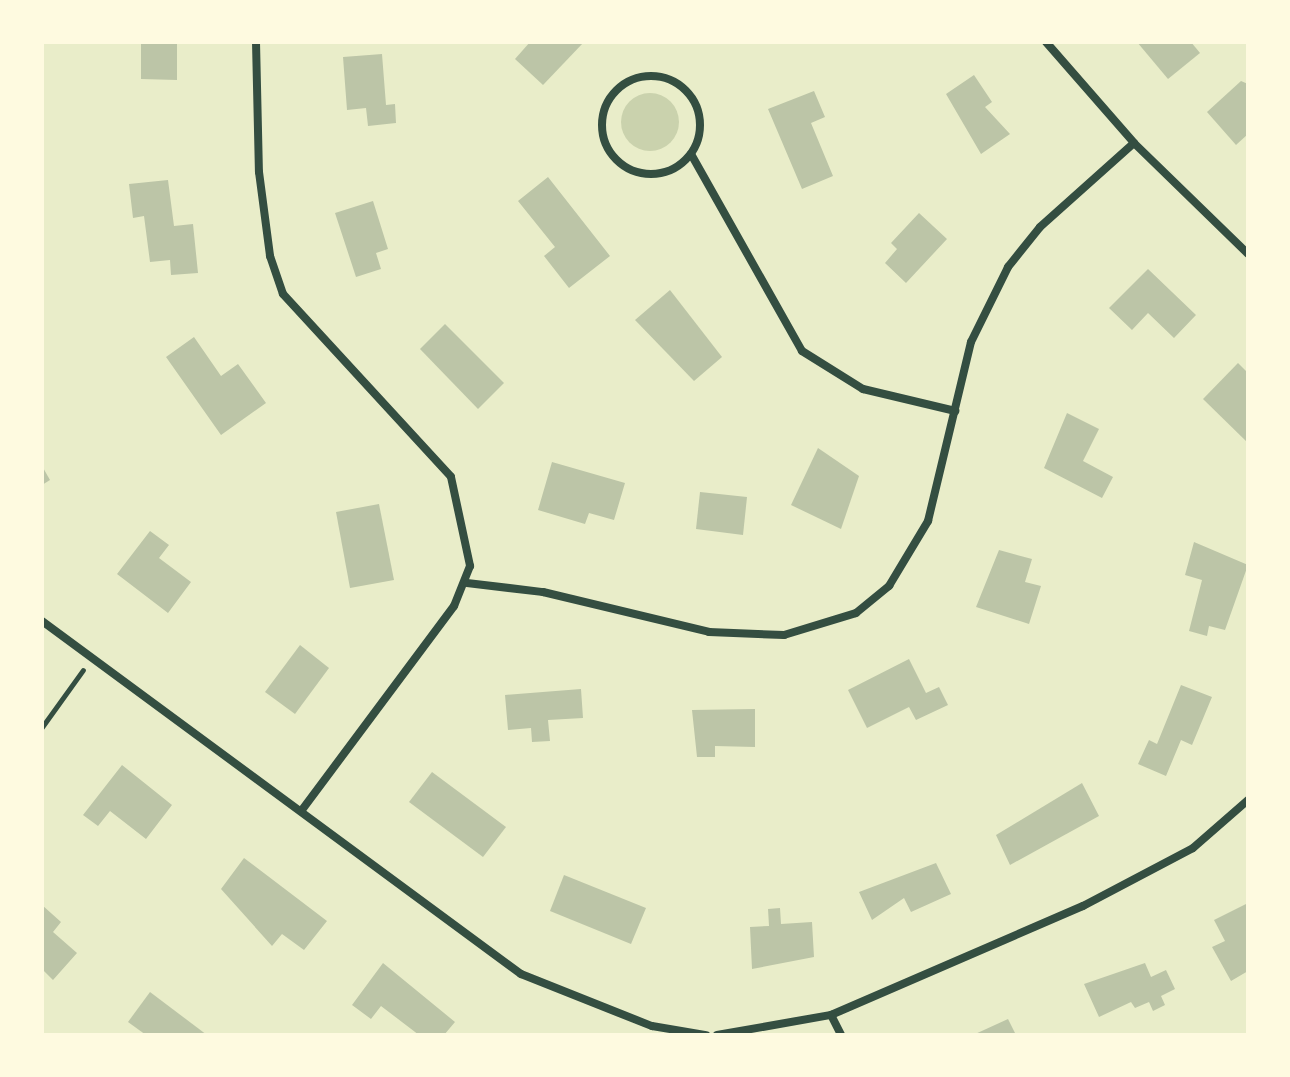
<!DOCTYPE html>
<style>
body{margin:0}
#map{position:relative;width:1290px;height:1077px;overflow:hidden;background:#e9edc9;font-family:Overpass,sans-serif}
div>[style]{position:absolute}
.green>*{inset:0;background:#cad2ad}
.round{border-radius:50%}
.building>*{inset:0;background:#bcc5a7}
.path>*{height:5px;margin:-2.5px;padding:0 2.5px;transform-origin:2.5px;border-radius:2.5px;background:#344e41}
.minor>*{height:8px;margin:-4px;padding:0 4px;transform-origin:4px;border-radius:4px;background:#344e41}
.minor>.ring{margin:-4px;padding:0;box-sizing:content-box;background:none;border:8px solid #344e41;border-radius:50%}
span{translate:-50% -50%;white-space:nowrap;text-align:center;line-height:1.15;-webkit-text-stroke:7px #fefae0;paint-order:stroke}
.frame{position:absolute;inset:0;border:44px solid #fefae0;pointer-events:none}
</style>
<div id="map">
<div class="green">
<i class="round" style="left:621px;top:93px;width:58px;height:58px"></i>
</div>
<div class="building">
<i style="clip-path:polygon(141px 42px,177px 42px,177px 80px,141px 79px)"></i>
<i style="clip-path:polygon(530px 42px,584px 42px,543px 85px,515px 59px)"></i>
<i style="clip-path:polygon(1137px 42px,1191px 42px,1200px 53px,1168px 79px)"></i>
<i style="clip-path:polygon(382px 54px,386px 105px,395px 104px,396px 123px,368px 126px,366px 108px,347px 110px,343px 57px)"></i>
<i style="clip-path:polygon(974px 75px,992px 102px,985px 107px,1010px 134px,981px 154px,946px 94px)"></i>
<i style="clip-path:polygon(1241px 81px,1248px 84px,1248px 134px,1236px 145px,1207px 112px)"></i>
<i style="clip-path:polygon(814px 91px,825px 117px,811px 123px,833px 176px,802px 189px,768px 109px)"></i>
<i style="clip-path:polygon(548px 177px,610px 256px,569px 288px,544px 256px,555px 247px,518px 201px)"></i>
<i style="clip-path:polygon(168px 180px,174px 226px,193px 224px,198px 273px,171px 275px,170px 260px,150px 262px,144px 216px,133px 218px,129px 184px)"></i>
<i style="clip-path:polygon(373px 201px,388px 249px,376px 253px,381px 269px,356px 277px,335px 213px)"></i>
<i style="clip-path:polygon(919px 213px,947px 239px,906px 283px,885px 263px,897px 249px,891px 243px)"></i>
<i style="clip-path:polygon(1148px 269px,1196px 315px,1174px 338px,1148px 313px,1132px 330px,1109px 308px)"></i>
<i style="clip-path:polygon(670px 290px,722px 357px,694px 381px,635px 320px)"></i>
<i style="clip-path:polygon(445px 324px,504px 383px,478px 409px,420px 349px)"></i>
<i style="clip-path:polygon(194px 337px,221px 376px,238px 364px,266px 403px,221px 435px,166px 357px)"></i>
<i style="clip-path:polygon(1238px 363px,1248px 373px,1248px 443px,1203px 399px)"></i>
<i style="clip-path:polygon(1067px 413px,1099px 429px,1083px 461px,1113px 477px,1102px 498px,1044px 468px)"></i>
<i style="clip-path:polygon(818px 448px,859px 476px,841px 529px,791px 505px)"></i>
<i style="clip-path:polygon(552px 462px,625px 483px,614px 520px,589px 513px,585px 524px,538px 510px)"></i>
<i style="clip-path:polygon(42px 466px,50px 480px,42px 485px)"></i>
<i style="clip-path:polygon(700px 492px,747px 497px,743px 535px,696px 529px)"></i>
<i style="clip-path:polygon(379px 504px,394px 580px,350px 588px,336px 512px)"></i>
<i style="clip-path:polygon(150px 531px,169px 545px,159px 558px,191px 582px,168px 613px,117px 574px)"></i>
<i style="clip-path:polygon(1194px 542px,1248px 565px,1225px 630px,1209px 626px,1207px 636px,1189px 631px,1202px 580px,1185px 575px)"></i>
<i style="clip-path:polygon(999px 550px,1032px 559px,1025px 582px,1041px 586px,1029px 624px,976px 607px)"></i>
<i style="clip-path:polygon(300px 645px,329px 668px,295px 714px,265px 692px)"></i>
<i style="clip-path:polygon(909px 659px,926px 693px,939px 687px,948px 705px,916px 720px,909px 707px,867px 728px,848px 690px)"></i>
<i style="clip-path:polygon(1181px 685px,1212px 697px,1192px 745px,1181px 740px,1166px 776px,1138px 764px,1149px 740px,1157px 744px)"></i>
<i style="clip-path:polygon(581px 689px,583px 718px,548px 720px,550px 741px,532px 742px,531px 728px,508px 730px,505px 695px)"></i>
<i style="clip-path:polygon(755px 709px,755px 747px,715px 746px,715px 757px,697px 757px,692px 710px)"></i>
<i style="clip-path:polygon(122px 765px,172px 805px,146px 839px,110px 811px,98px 826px,83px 815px)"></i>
<i style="clip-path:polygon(432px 772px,506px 827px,483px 857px,409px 802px)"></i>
<i style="clip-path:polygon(1082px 783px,1099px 816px,1010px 865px,996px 835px)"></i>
<i style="clip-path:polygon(244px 858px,327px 921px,304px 950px,282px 934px,272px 946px,221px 889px)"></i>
<i style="clip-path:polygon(936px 863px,951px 894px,911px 912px,904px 898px,872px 920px,859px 892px)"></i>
<i style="clip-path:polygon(564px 875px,646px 908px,631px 944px,550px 911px)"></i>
<i style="clip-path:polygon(1248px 903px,1248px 971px,1231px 981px,1212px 947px,1225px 941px,1214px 920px)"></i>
<i style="clip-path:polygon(42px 905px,61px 922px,53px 932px,77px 953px,53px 980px,42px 969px)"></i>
<i style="clip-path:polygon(780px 908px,781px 924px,812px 922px,814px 957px,752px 969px,750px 927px,769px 926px,768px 909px)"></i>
<i style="clip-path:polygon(383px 963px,455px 1022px,444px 1035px,419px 1035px,381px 1006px,371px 1019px,352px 1005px)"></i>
<i style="clip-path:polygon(1145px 963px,1151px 977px,1166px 970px,1175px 989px,1161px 996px,1165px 1005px,1153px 1011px,1149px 1002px,1135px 1008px,1131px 1002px,1099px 1017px,1084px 984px)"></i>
<i style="clip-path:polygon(150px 992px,207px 1035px,146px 1035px,128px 1022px)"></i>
<i style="clip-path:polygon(1008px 1019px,1016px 1035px,973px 1035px)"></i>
</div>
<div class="path">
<i style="left:42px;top:727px;width:70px;rotate:-54.3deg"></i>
</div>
<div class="minor">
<i style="left:256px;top:42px;width:130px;rotate:88.7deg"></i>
<i style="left:259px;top:172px;width:85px;rotate:82.5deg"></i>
<i style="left:270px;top:256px;width:40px;rotate:71.1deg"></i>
<i style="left:283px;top:294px;width:248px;rotate:47.4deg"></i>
<i style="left:451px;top:477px;width:91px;rotate:77.9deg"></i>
<i style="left:470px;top:566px;width:43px;rotate:111.8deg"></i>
<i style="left:454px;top:606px;width:254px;rotate:126.7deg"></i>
<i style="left:1046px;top:42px;width:134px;rotate:48.9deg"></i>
<i style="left:1134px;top:143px;width:159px;rotate:44.2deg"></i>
<i class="ring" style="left:602px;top:76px;width:90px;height:90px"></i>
<i style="left:691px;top:154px;width:226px;rotate:60.6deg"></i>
<i style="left:802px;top:351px;width:72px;rotate:31.9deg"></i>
<i style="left:863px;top:389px;width:95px;rotate:13.4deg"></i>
<i style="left:467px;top:583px;width:77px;rotate:6.8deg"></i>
<i style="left:543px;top:592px;width:171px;rotate:13.5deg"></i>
<i style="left:709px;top:632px;width:75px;rotate:2.3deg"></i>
<i style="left:784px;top:635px;width:75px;rotate:-17deg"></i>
<i style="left:856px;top:613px;width:43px;rotate:-39.3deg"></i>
<i style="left:889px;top:586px;width:76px;rotate:-59deg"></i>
<i style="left:928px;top:521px;width:184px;rotate:-76.5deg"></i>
<i style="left:971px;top:342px;width:84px;rotate:-63.7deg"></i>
<i style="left:1008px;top:267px;width:51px;rotate:-51.3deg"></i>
<i style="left:1040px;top:227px;width:126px;rotate:-41.8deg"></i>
<i style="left:42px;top:621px;width:595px;rotate:36.39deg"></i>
<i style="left:521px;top:974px;width:141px;rotate:21.7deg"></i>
<i style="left:652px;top:1026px;width:55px;rotate:9.5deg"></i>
<i style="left:831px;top:1015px;width:22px;rotate:63deg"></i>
<i style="left:717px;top:1035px;width:116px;rotate:-10deg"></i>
<i style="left:831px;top:1015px;width:275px;rotate:-23.4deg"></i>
<i style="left:1083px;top:906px;width:124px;rotate:-27.8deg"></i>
<i style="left:1193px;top:848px;width:73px;rotate:-41.1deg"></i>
</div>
<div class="frame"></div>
</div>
